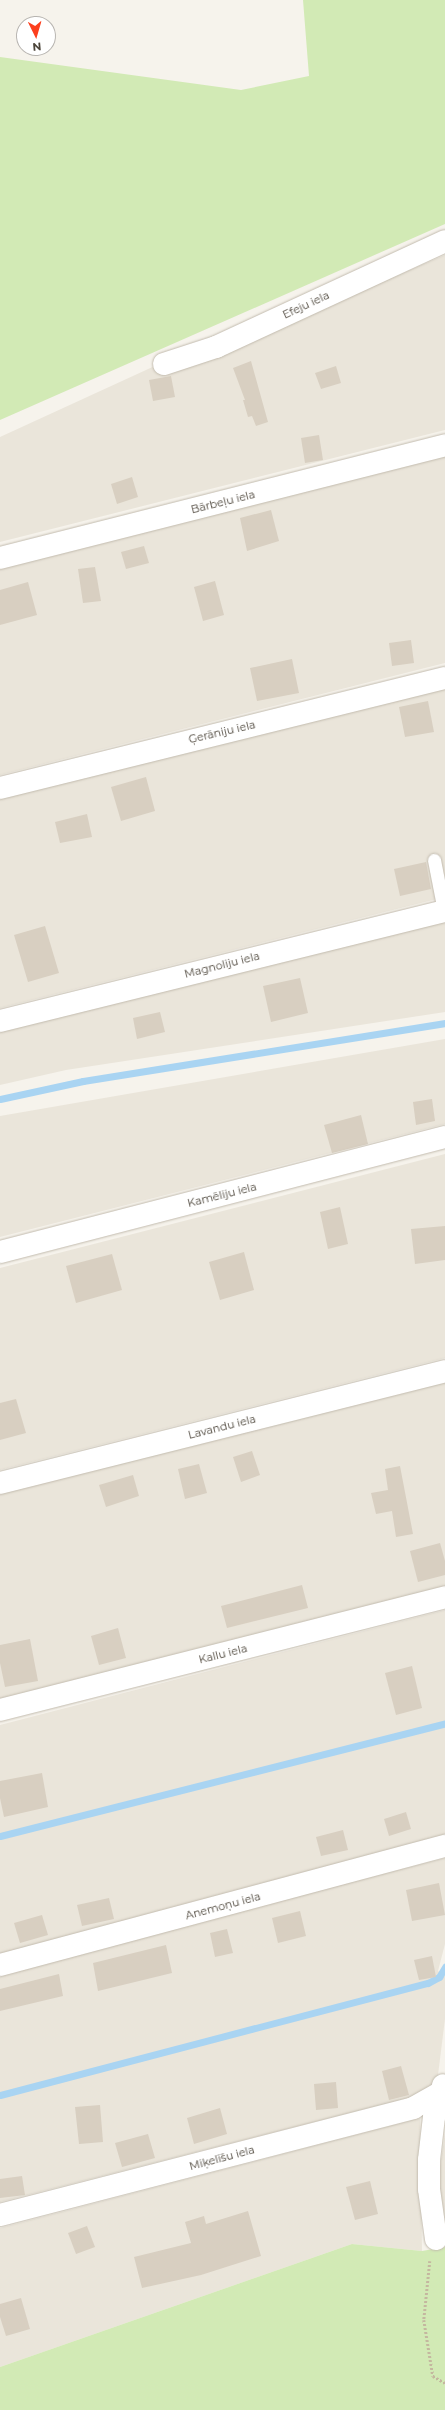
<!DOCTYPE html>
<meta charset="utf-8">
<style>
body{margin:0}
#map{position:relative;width:445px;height:2410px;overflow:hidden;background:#f6f3ec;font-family:Montserrat,sans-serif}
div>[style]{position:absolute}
.residential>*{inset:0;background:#eae5da}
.green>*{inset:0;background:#d2eab5}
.stream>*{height:7px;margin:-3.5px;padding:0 3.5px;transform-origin:3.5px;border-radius:3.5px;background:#a9d4f2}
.building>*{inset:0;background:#d8cfc1}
.path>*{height:2.5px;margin-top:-1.25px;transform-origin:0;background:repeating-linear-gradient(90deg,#c4b79f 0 2px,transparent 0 4px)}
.roads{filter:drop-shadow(0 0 1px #c2bbae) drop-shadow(0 0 1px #c2bbae)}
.lane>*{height:13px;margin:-6.5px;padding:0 6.5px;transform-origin:6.5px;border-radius:6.5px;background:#fff}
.street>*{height:22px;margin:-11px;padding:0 11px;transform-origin:11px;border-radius:11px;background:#fff}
span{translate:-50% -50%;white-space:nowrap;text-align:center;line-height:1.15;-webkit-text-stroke:4px #fff;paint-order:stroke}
.street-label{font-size:11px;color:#4b4439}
.north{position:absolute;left:16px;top:16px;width:40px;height:40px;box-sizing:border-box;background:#fff;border:1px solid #b7b4b0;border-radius:50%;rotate:175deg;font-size:11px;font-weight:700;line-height:16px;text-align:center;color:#4b4439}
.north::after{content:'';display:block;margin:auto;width:14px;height:18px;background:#fc3f1d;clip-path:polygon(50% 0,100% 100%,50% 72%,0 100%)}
</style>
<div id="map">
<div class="residential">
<i style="clip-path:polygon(445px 255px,445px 430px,0 542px,0 437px,207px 342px,213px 354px)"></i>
<i style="clip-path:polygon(445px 454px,445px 663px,0 775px,0 566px)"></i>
<i style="clip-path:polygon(445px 685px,445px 897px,0 1008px,0 797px)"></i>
<i style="clip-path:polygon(445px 921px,445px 1012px,66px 1070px,0 1085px,0 1032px)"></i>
<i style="clip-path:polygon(445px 1039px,445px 1124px,0 1237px,0 1116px)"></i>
<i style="clip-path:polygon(445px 1154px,445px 1358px,0 1470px,0 1268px)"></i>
<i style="clip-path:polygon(445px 1380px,445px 1586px,0 1699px,0 1492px)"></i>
<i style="clip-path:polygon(445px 1610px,445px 1838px,0 1954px,0 1725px)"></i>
<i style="clip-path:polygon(445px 1858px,445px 1944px,438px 1971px,445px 1976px,445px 2019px,436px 2091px,0 2202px,0 1973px)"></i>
<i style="clip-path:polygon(420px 2118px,422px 2251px,352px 2244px,0 2367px,0 2228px)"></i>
<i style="clip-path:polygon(445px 2134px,445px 2232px,437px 2186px)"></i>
</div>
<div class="green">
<i style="clip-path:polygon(303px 0,445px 0,445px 224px,0 420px,0 57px,241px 90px,309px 76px)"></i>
<i style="clip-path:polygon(352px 2244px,422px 2251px,445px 2247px,445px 2410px,0 2410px,0 2367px)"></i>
</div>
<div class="stream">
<i style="left:0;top:1099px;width:85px;rotate:-12.2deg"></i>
<i style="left:83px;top:1081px;width:367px;rotate:-9.1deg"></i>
<i style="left:0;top:1836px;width:459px;rotate:-14.2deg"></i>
<i style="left:0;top:2095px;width:442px;rotate:-14.7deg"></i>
<i style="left:428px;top:1983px;width:13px;rotate:-29deg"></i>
<i style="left:439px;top:1977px;width:12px;rotate:-59deg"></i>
</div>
<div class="building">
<i style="clip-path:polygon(251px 361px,268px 422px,256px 426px,252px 416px,248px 417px,243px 400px,245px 400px,233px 368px)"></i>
<i style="clip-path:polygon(336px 366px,341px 383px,321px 389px,315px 373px)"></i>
<i style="clip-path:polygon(171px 376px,175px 397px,153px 401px,149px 380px)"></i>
<i style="clip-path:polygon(319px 435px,323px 460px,305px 463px,301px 438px)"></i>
<i style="clip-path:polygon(132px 477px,138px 497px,117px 504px,111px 484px)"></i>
<i style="clip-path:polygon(271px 510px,279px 541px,247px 551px,240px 518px)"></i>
<i style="clip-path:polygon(144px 546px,149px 563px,126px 569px,121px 552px)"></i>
<i style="clip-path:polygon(95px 567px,101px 601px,83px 603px,78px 569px)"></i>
<i style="clip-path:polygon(215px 581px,224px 615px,203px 621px,194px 587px)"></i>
<i style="clip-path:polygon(28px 582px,37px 615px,0 625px,0 590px)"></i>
<i style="clip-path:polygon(411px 640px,414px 663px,392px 666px,389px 643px)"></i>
<i style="clip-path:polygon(292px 659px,299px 693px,257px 701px,250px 668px)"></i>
<i style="clip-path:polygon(428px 701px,434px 732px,405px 737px,399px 707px)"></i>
<i style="clip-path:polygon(146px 777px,155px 811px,121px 821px,111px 787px)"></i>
<i style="clip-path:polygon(87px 814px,92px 837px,60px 843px,55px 822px)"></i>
<i style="clip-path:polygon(426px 862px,431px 889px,400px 896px,394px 869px)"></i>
<i style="clip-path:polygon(45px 926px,59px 973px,28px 982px,14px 935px)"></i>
<i style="clip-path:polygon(300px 978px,308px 1013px,271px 1022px,263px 986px)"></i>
<i style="clip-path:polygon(160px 1012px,165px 1032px,137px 1039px,133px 1018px)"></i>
<i style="clip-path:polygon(432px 1099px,435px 1121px,416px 1125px,413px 1102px)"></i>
<i style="clip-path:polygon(361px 1115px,368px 1144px,332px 1153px,324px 1125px)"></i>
<i style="clip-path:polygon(340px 1207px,348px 1244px,328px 1249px,320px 1212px)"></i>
<i style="clip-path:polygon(445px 1226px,445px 1260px,415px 1264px,411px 1229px)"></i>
<i style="clip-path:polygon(244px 1252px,254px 1290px,220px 1300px,209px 1262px)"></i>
<i style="clip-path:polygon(112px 1254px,122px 1290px,76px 1303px,66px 1266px)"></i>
<i style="clip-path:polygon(16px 1399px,26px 1433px,0 1440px,0 1403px)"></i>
<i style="clip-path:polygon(252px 1451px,260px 1475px,241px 1482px,233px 1457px)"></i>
<i style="clip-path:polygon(199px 1464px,207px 1493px,185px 1499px,178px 1469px)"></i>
<i style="clip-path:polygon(400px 1466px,413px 1534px,396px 1537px,392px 1511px,376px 1514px,371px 1493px,388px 1490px,385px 1469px)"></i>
<i style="clip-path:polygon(133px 1475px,139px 1496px,106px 1507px,99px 1485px)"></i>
<i style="clip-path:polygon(440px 1543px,445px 1561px,445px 1575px,418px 1582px,410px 1551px)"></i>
<i style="clip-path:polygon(302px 1585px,308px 1608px,227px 1628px,221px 1606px)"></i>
<i style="clip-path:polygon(118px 1628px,126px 1658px,99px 1665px,91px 1636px)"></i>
<i style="clip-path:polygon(30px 1639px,38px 1681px,5px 1687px,0 1663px,0 1645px)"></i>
<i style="clip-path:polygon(412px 1666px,422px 1708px,396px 1715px,385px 1673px)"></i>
<i style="clip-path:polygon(42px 1773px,48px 1807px,4px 1817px,0 1798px,0 1781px)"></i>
<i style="clip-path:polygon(406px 1812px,411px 1829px,389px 1836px,384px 1819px)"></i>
<i style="clip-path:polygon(343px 1830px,348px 1850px,321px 1856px,316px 1837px)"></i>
<i style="clip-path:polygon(439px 1883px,445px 1915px,412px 1921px,406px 1890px)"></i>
<i style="clip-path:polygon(109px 1898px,114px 1919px,82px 1926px,77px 1905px)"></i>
<i style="clip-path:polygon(300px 1911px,306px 1936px,278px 1943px,272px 1918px)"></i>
<i style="clip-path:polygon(42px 1915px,48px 1935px,20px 1943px,14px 1923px)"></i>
<i style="clip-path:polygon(227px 1929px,233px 1953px,215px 1957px,210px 1933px)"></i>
<i style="clip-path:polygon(166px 1945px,172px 1973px,98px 1991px,93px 1963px)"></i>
<i style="clip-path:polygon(432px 1956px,436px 1977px,419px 1980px,414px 1960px)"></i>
<i style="clip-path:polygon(59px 1974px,63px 1996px,0 2011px,0 1989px)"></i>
<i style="clip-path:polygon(401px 2066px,409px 2095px,389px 2100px,382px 2071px)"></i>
<i style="clip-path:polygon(336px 2082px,338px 2108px,316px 2110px,314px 2084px)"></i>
<i style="clip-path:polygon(100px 2105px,103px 2142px,79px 2144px,75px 2107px)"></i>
<i style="clip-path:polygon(220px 2108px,227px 2134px,194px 2144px,187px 2118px)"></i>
<i style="clip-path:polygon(148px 2134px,155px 2158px,122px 2167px,115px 2143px)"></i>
<i style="clip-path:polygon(22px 2176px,25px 2195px,0 2198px,0 2179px)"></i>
<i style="clip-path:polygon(370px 2181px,378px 2214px,355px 2220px,346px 2187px)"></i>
<i style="clip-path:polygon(248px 2211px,261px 2256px,201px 2275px,142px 2288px,134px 2257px,191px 2243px,185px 2222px,204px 2216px,206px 2224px)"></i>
<i style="clip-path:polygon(87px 2226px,95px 2247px,76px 2254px,68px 2233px)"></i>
<i style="clip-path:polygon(21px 2298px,30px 2329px,6px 2336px,0 2317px,0 2304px)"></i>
</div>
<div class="path">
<i style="left:430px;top:2261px;width:59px;rotate:95.8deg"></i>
<i style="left:424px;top:2320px;width:57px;rotate:80.9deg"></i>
<i style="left:433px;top:2376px;width:14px;rotate:30deg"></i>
</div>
<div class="roads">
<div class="lane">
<i style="left:434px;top:860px;width:52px;rotate:78.9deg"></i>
</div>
<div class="street">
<i style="left:164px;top:364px;width:55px;rotate:-18.1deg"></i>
<i style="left:216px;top:347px;width:252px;rotate:-24.8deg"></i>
<i style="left:0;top:558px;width:459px;rotate:-14.2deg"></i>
<i style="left:0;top:788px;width:458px;rotate:-13.9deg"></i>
<i style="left:0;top:1021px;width:458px;rotate:-13.9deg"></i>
<i style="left:0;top:1252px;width:460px;rotate:-14.5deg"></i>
<i style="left:0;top:1483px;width:459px;rotate:-14.1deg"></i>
<i style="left:0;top:1710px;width:459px;rotate:-14.2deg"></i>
<i style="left:0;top:1965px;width:461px;rotate:-15deg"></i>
<i style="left:0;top:2215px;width:427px;rotate:-14.5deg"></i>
<i style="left:413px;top:2108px;width:31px;rotate:-29deg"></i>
<i style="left:436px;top:2239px;width:50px;rotate:-98deg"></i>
<i style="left:429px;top:2189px;width:29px;rotate:-90deg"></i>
<i style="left:429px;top:2160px;width:43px;rotate:-83.4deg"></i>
<i style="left:434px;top:2117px;width:33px;rotate:-74deg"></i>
</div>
</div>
<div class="street-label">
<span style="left:306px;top:305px;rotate:-25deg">Efeju iela</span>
<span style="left:223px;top:502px;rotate:-14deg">Bārbeļu iela</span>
<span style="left:222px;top:732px;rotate:-13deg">Ģerāniju iela</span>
<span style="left:222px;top:965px;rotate:-14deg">Magnoliju iela</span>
<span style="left:222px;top:1195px;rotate:-14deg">Kamēliju iela</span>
<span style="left:222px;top:1427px;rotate:-14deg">Lavandu iela</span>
<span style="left:223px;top:1654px;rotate:-14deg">Kallu iela</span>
<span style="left:223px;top:1906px;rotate:-15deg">Anemoņu iela</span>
<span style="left:222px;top:2158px;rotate:-15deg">Miķelīšu iela</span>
</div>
<div class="north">N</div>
</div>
